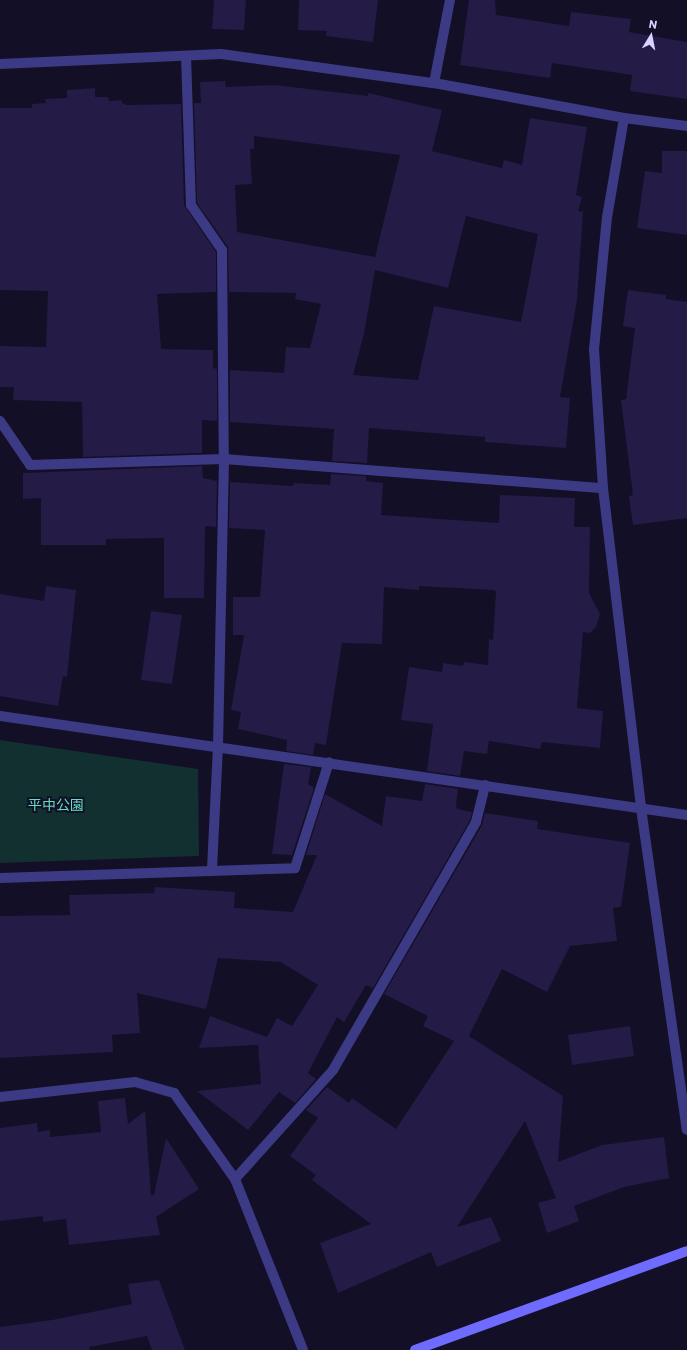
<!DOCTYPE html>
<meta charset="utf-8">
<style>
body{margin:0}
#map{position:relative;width:687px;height:1350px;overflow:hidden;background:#130f26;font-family:Commissioner,"Noto Sans JP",sans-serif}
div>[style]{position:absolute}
.green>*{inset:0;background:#12302f}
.building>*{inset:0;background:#241b47}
.street>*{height:10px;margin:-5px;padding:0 5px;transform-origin:5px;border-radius:5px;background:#3d3a85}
.secondary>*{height:10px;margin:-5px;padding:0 5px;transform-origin:5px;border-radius:5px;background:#6f6bff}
span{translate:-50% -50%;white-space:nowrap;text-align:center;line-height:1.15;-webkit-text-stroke:4px #130f26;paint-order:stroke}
.park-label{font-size:14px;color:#5fe0c0}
.north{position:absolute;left:631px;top:16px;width:40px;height:40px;-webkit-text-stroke:3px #130f26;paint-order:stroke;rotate:10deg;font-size:11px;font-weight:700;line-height:16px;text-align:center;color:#d9d4ff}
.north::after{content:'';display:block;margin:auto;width:14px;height:18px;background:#d9d4ff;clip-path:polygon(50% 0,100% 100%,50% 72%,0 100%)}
</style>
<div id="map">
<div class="green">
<i style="clip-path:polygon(0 740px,198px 769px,199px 856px,0 863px)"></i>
</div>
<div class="building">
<i style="clip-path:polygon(214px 0,246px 0,244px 30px,212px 29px)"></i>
<i style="clip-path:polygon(299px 0,378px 0,373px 42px,326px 36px,327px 31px,298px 30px)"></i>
<i style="clip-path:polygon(469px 0,495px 0,496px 15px,569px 26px,571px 12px,631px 19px,629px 32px,687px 42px,687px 99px,630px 91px,632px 75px,552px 63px,550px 78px,460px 65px)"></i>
<i style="clip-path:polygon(evenodd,225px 81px,226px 87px,275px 85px,368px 96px,368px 93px,442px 110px,432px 151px,502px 168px,504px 160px,522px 165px,530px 118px,587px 127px,576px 195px,582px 197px,578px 211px,583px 212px,577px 300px,560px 397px,570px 398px,566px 448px,485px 442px,485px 437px,369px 428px,367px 463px,332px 461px,334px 429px,230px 422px,230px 370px,284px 373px,286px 347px,310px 348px,321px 304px,295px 299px,296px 293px,229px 292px,228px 247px,197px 203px,194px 103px,201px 103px,200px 82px,225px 81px,254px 136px,400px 155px,375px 257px,237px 232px,235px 185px,252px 184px,250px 149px,254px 149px,254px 136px,225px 81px,466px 216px,538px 234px,521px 322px,434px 306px,418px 380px,353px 375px,364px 334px,375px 270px,448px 288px,466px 216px)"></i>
<i style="clip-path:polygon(95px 88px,95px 97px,108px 97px,109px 101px,122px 100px,122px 103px,127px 105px,181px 104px,184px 205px,216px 252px,216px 292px,157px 294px,161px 349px,213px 350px,213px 368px,217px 369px,217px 421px,202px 420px,202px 453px,83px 457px,82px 402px,13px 400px,14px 387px,0 387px,0 346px,46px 347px,48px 291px,0 290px,0 108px,32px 108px,32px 104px,46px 103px,45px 99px,67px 98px,67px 90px)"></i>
<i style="clip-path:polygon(662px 151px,687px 151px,687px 235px,637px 228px,645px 171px,662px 173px)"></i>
<i style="clip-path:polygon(628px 290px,666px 295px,666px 299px,687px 302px,687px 518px,633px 525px,629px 496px,633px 495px,621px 400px,626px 399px,635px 328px,623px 326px)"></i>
<i style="clip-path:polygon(202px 466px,203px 478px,217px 481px,216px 527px,205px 526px,204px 598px,164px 598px,164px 538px,106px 539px,106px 545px,41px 545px,41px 498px,23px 499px,23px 473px)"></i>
<i style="clip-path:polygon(331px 474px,366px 476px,366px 481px,383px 483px,381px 515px,499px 523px,500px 495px,575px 498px,574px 527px,590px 527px,589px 593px,600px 614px,596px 627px,590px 633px,583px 632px,577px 708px,603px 711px,600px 748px,542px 742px,540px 749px,489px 741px,487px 754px,464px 751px,460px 776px,427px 771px,433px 724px,401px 720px,409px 667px,442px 672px,443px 663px,463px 666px,464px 662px,488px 665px,489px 639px,493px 640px,496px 592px,494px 590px,419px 586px,419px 590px,384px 587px,382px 644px,342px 643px,326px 745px,315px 743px,313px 755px,286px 751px,287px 740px,238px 729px,241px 712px,231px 710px,244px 635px,233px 635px,233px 597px,260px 597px,265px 530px,229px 528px,230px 482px,293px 486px,294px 483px,330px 485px)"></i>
<i style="clip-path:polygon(46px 586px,76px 590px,67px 677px,63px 676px,58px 706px,0 696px,0 594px,44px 601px)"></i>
<i style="clip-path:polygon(151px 611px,182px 615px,172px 684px,141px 680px)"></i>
<i style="clip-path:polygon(284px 764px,311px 767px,308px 784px,314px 788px,292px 855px,272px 854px)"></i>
<i style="clip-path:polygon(425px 784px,458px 789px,456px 806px,457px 809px,472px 812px,470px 820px,373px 988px,366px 985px,344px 1022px,337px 1017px,308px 1073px,316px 1079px,295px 1103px,279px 1092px,248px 1130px,197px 1091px,261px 1084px,258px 1045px,199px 1048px,210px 1016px,267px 1037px,277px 1018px,292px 1026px,318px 985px,281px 962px,218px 958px,206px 1009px,137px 993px,140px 1033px,112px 1035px,113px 1052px,0 1058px,0 916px,70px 915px,69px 895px,154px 893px,155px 887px,235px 892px,234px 908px,293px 912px,317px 855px,306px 855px,325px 794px,382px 826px,386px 796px,422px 801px)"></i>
<i style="clip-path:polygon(485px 813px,538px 821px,537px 829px,630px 843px,621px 907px,613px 908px,617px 941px,570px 946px,547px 992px,502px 969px,469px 1036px,563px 1096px,558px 1162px,602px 1145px,664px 1137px,669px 1178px,624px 1187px,574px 1206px,579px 1221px,547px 1233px,538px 1203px,556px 1198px,525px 1121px,457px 1227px,491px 1217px,501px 1241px,437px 1267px,431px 1252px,338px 1293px,320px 1243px,371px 1224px,312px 1180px,316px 1175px,290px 1156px,318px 1118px,306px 1110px,327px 1087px,349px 1103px,352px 1098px,396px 1129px,454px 1041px,423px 1026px,428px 1016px,384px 994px,482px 825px)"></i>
<i style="clip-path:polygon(630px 1026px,634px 1056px,572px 1065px,568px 1035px)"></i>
<i style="clip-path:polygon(125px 1098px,128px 1124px,145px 1111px,151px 1195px,154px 1195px,166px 1138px,199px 1189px,156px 1217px,160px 1235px,69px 1245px,66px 1219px,43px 1222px,43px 1216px,0 1221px,0 1128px,37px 1123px,38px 1132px,50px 1130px,50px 1137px,101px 1132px,98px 1101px)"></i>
<i style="clip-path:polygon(159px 1280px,185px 1350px,152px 1350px,147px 1336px,89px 1347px,90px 1350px,0 1350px,0 1327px,52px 1320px,132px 1304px,128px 1284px)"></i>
</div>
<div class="street">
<i style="left:186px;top:56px;width:149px;rotate:88.1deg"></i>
<i style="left:191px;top:205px;width:55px;rotate:55.4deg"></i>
<i style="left:222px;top:250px;width:209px;rotate:89.5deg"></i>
<i style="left:224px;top:459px;width:287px;rotate:91.2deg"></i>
<i style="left:218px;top:746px;width:124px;rotate:92.8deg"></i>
<i style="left:0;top:64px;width:221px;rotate:-2.6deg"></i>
<i style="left:221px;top:54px;width:215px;rotate:7.8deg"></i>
<i style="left:434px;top:83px;width:193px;rotate:10.4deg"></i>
<i style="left:624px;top:118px;width:64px;rotate:7.2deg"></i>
<i style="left:434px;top:83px;width:85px;rotate:-79.1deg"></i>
<i style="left:624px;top:118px;width:100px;rotate:99.7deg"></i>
<i style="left:607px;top:217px;width:133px;rotate:95.6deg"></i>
<i style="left:594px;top:349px;width:139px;rotate:86.3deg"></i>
<i style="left:603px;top:488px;width:322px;rotate:83.2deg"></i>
<i style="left:641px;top:808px;width:325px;rotate:81.9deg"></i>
<i style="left:0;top:421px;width:53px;rotate:55.7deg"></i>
<i style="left:30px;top:465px;width:194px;rotate:-1.8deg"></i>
<i style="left:224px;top:459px;width:380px;rotate:4.4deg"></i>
<i style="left:0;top:716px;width:694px;rotate:8.2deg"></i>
<i style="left:0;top:878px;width:295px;rotate:-1.9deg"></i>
<i style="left:295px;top:868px;width:111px;rotate:-72.2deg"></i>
<i style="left:0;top:1097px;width:136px;rotate:-6.3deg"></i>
<i style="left:135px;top:1082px;width:41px;rotate:15.8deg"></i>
<i style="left:174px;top:1093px;width:105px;rotate:54.7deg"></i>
<i style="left:235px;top:1179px;width:184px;rotate:68.3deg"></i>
<i style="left:235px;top:1179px;width:147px;rotate:-48deg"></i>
<i style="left:333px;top:1070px;width:286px;rotate:-60deg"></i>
<i style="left:476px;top:822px;width:38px;rotate:-76deg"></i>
</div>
<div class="secondary">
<i style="left:415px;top:1350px;width:289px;rotate:-20deg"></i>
</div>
<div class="park-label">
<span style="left:56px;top:805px">平中公園</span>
</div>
<div class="north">N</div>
</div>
